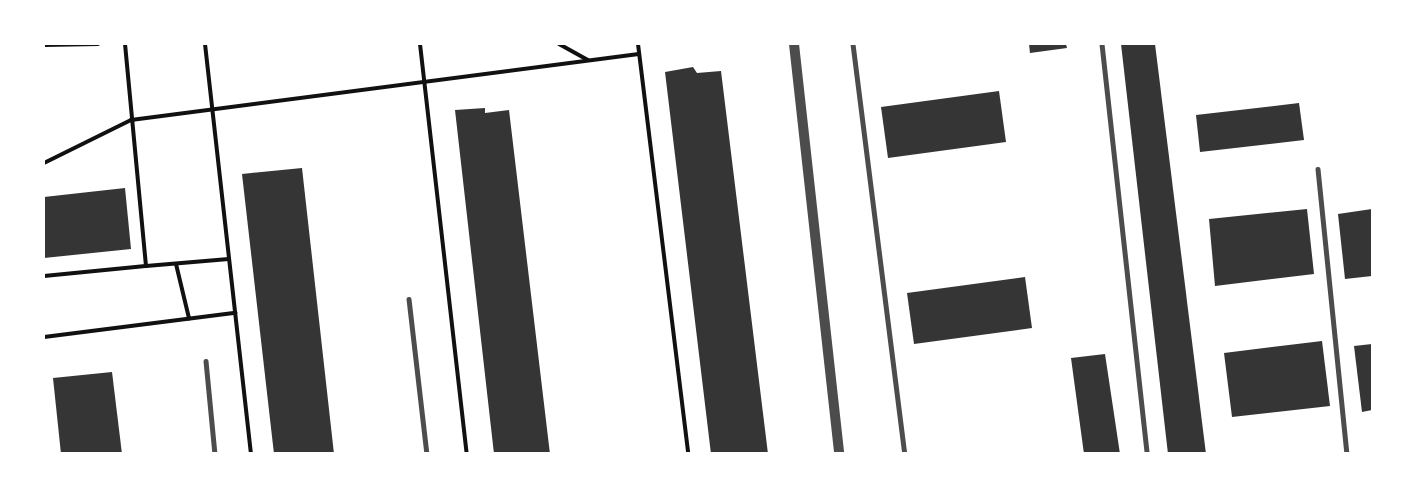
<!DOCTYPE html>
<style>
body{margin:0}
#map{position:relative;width:1416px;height:497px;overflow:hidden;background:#fff;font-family:Raleway,sans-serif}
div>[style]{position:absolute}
.building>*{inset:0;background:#353535}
.path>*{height:4px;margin:-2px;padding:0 2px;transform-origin:2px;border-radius:2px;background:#111}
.service>*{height:4.5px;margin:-2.25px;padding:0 2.25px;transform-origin:2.25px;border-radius:2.25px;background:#4c4c4c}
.tertiary>*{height:10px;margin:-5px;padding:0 5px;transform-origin:5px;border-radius:5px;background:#4c4c4c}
span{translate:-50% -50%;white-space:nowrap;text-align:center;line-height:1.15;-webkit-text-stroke:5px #fff;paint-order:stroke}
.frame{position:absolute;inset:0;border:45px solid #fff;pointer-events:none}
</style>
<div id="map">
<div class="building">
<i style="clip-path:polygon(1029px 44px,1066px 44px,1067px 48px,1030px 53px)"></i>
<i style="clip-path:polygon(1121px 44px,1155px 44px,1206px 454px,1168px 454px)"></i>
<i style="clip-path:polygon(693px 67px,697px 73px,721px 71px,768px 454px,711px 454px,665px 72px)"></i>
<i style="clip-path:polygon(999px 91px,1006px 142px,888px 158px,881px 107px)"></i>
<i style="clip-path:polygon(1299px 103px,1304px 140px,1200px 152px,1196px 115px)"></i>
<i style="clip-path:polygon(485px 108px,485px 113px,509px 110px,550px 454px,494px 454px,455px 110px)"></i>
<i style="clip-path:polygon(302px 168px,334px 454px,274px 454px,242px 174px)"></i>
<i style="clip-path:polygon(125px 188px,131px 249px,44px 258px,44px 197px)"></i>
<i style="clip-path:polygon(1307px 209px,1314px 274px,1215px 286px,1209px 219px)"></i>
<i style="clip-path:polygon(1372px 209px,1372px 276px,1345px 279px,1338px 214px)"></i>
<i style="clip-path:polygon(1025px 277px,1032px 328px,914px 344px,907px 293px)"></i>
<i style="clip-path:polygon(1322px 341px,1330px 406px,1232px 417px,1224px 353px)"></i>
<i style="clip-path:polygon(1372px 344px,1372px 410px,1362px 412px,1354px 346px)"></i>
<i style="clip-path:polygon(1105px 354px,1120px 454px,1084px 454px,1071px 358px)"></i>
<i style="clip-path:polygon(112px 372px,122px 454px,61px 454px,53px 378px)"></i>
</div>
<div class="path">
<i style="left:205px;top:44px;width:413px;rotate:83.6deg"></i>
<i style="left:420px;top:44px;width:413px;rotate:83.5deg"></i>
<i style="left:559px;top:44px;width:33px;rotate:29deg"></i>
<i style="left:638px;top:44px;width:413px;rotate:83deg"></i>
<i style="left:44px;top:45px;width:54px;rotate:-1.1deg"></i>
<i style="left:44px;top:163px;width:97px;rotate:-26.3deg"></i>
<i style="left:131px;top:120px;width:512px;rotate:-7.4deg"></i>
<i style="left:176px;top:264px;width:56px;rotate:76.5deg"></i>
<i style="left:146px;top:266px;width:83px;rotate:-4.8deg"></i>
<i style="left:44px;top:276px;width:102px;rotate:-5.6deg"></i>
<i style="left:146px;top:266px;width:223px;rotate:-95.4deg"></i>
<i style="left:44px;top:337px;width:193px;rotate:-7.2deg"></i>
</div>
<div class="service">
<i style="left:853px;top:44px;width:413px;rotate:82.8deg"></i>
<i style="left:1102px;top:44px;width:412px;rotate:83.7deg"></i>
<i style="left:1318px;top:169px;width:286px;rotate:84.2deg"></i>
<i style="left:409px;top:299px;width:156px;rotate:83.4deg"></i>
<i style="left:206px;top:361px;width:93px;rotate:84.5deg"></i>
</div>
<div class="tertiary">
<i style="left:794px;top:44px;width:412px;rotate:83.7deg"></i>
</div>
<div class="frame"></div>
</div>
